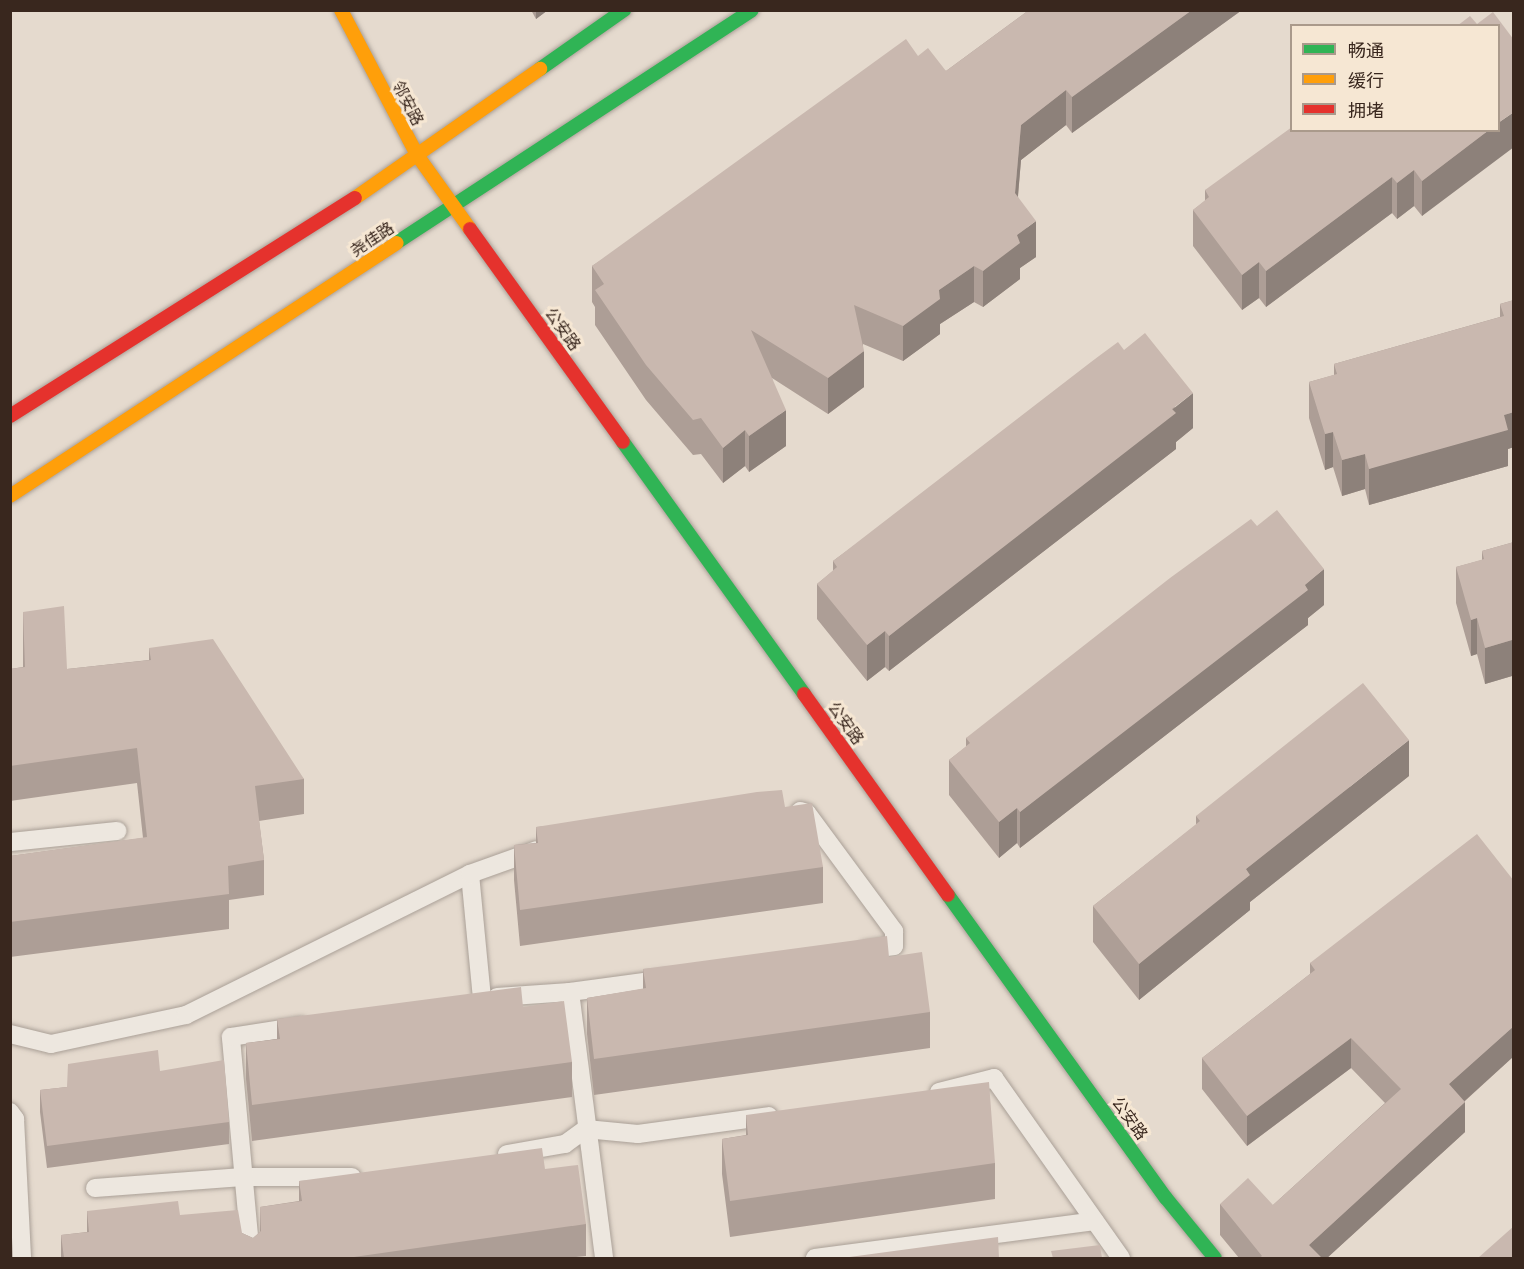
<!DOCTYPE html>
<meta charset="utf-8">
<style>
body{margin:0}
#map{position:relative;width:1524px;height:1269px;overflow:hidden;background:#e5dace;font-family:"Noto Serif","Noto Sans SC",serif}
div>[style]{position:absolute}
.roads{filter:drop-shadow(0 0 2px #aaa097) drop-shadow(0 0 2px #aaa097)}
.lane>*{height:18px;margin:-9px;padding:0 9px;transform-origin:9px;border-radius:9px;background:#ede7df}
.fast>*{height:14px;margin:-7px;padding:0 7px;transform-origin:7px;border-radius:7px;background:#30b455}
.slow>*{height:14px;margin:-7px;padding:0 7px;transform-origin:7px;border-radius:7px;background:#ff9f0a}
.jam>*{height:14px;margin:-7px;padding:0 7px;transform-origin:7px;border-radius:7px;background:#e5322d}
.wall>*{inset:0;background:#ad9e96}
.shaded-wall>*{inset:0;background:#8d817a}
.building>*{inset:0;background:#c9b8af}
span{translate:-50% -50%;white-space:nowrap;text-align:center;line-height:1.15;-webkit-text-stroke:6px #f6e7d3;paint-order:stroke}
.street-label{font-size:16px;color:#39271e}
.frame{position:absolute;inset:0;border:12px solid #39271e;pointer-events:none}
.legend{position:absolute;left:1290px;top:24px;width:210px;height:108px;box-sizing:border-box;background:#f6e7d3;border:2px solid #aa9a8b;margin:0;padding:8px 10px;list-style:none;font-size:18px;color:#39271e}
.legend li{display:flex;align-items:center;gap:12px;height:30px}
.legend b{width:30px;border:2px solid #aa9a8b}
</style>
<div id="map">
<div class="roads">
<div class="lane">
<i style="left:800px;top:811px;width:7px;rotate:16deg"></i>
<i style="left:807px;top:813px;width:147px;rotate:53.6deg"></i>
<i style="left:894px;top:931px;width:15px;rotate:90deg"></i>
<i style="left:894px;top:946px;width:28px;rotate:172deg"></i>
<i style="left:10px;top:842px;width:108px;rotate:-5.9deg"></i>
<i style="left:470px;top:874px;width:125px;rotate:84.5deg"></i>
<i style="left:570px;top:992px;width:268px;rotate:82.7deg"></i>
<i style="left:497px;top:997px;width:73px;rotate:-3.9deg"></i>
<i style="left:570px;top:992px;width:97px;rotate:-7.7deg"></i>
<i style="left:10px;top:1034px;width:42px;rotate:13.7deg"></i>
<i style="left:51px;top:1044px;width:138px;rotate:-12.1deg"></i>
<i style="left:186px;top:1015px;width:317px;rotate:-26.4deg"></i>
<i style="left:470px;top:874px;width:71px;rotate:-19.7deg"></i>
<i style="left:939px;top:1092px;width:57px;rotate:-14.3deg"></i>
<i style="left:994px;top:1078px;width:220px;rotate:54.8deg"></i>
<i style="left:10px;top:1112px;width:9px;rotate:54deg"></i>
<i style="left:15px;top:1119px;width:139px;rotate:87.1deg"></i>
<i style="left:507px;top:1154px;width:59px;rotate:-9.8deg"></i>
<i style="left:565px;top:1144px;width:26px;rotate:-36deg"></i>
<i style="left:586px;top:1129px;width:52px;rotate:5.5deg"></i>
<i style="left:638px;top:1134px;width:132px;rotate:-7.8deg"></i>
<i style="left:95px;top:1188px;width:148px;rotate:-4.3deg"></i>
<i style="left:243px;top:1177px;width:109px"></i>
<i style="left:251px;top:1258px;width:222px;rotate:-95.2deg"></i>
<i style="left:231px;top:1037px;width:71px;rotate:-8.9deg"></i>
<i style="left:815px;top:1258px;width:282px;rotate:-7.5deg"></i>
</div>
<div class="fast">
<i style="left:540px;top:69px;width:103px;rotate:-35.1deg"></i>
<i style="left:396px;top:243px;width:425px;rotate:-33.2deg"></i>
<i style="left:623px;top:442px;width:310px;rotate:54.3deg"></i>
<i style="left:948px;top:895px;width:373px;rotate:54.3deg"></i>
<i style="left:1166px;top:1198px;width:77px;rotate:50.8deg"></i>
</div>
<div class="slow">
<i style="left:341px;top:10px;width:164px;rotate:62.3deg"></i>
<i style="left:417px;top:155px;width:91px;rotate:54.4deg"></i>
<i style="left:355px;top:198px;width:226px;rotate:-34.9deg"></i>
<i style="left:10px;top:496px;width:462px;rotate:-33.2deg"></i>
</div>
<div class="jam">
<i style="left:470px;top:229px;width:262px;rotate:54.3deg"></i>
<i style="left:10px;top:416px;width:408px;rotate:-32.3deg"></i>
<i style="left:804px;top:694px;width:247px;rotate:54.4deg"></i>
</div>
</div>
<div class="wall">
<i style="clip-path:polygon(531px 10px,548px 10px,536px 19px)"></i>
<i style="clip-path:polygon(1029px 10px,1242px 10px,1072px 133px,1066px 125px,1021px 160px,1018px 197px,1036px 257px,1020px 268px,1020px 279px,983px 307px,974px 302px,940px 324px,940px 334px,903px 361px,863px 344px,864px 387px,828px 414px,772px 378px,786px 446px,749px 472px,745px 466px,723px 483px,701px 454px,693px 455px,646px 400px,595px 325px,595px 307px,592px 302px,592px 266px,918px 56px,946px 71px)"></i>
<i style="clip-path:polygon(1498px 130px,1422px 216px,1414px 206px,1397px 219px,1392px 213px,1266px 307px,1259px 298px,1242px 310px,1193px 246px,1193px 210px,1205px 201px,1205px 190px)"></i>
<i style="clip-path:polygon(1514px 300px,1514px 447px,1508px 449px,1508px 466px,1369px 505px,1365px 489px,1342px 496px,1333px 467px,1325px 470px,1309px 418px,1309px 382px,1334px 375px,1334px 364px,1500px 317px,1500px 304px)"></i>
<i style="clip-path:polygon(1124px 350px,1193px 428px,1176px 442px,1176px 449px,889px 671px,885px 667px,867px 681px,817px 619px,817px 584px,833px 571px,833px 561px)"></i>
<i style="clip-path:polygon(1514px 542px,1514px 681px,1512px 676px,1485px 684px,1477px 654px,1471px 656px,1456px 603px,1456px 567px,1482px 560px,1482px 551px)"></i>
<i style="clip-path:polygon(1324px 605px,1308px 618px,1308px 625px,1020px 848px,1017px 843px,999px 858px,949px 795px,949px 760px,966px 747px,966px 738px)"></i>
<i style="clip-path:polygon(23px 612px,67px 669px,149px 660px,149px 648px,304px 779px,304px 814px,259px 821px,264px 860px,264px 895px,229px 900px,229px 929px,10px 957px,10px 856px,143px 838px,137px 783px,10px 801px,10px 669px,23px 667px)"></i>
<i style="clip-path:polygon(1409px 776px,1250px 902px,1250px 910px,1139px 1000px,1093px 942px,1093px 906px,1196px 825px,1196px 816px)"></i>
<i style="clip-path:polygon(785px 807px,823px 867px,823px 903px,520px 946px,514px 880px,514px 845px,536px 843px,536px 827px)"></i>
<i style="clip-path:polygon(1514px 881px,1514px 1056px,1465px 1101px,1465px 1132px,1327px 1258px,1239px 1258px,1220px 1235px,1220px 1204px,1273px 1205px,1385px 1103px,1351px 1068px,1247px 1146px,1202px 1089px,1202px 1058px,1310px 974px,1310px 963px)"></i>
<i style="clip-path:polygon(889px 957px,930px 1012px,930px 1048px,594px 1095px,587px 1034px,587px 998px,643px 989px,643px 969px)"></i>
<i style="clip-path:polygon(523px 1007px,572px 1062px,572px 1097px,252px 1141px,246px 1079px,246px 1043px,277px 1039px,277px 1019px)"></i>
<i style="clip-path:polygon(160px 1071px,229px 1122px,229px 1144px,47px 1168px,40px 1112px,40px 1090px,67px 1087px)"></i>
<i style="clip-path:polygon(746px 1115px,995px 1163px,995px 1199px,730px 1237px,722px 1174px,722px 1139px,746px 1135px)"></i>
<i style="clip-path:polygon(545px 1169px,586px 1224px,586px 1256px,565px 1258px,61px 1258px,61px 1235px,87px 1232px,87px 1211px,180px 1215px,242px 1233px,253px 1238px,260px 1232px,260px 1207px,299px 1201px,299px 1181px)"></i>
</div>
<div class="shaded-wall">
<i style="clip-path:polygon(536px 10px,548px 10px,536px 19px)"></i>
<i style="clip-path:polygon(1192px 10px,1242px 10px,1072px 133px,1072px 97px)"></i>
<i style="clip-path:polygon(1066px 90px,1066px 125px,1021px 160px,1015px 229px,1015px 193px,1021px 125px)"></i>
<i style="clip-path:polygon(1514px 112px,1514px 147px,1422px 216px,1422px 181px,1489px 130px,1498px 130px,1498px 123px)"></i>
<i style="clip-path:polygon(1414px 170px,1414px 206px,1397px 219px,1397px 183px)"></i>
<i style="clip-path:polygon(1392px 177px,1392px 213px,1266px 307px,1266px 271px)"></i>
<i style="clip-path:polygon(1036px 221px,1036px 257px,1020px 268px,1020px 279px,983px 307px,983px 271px,1017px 235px)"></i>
<i style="clip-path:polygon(1259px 262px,1259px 298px,1242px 310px,1242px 275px)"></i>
<i style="clip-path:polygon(974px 266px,974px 302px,940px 324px,940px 334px,903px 361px,903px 326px,939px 290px)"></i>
<i style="clip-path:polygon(864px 351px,864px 387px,828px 414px,828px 378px)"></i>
<i style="clip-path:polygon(1193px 393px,1193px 428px,1176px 442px,1176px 449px,889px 671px,889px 636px)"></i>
<i style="clip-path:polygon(786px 410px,786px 446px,749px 472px,749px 436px)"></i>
<i style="clip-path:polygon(1514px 412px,1514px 447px,1508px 449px,1508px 466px,1369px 505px,1369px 469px,1504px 415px)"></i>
<i style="clip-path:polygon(745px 430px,745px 466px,723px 483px,723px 448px)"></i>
<i style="clip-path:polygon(1333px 432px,1333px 467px,1325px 470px,1325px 434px)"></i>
<i style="clip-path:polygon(1365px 454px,1365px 489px,1342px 496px,1342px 460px)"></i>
<i style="clip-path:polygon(1324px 569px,1324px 605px,1308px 618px,1308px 625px,1020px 848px,1020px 812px)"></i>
<i style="clip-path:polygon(1477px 618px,1477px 654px,1471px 656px,1471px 620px)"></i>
<i style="clip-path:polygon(885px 631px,885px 667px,867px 681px,867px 645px)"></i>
<i style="clip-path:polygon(1512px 640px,1512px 676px,1485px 684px,1485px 648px)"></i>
<i style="clip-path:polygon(1409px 740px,1409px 776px,1250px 902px,1250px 910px,1139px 1000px,1139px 964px,1246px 869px)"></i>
<i style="clip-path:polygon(1017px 808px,1017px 843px,999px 858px,999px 822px)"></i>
<i style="clip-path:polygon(1514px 1026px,1514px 1056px,1449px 1115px,1449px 1084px)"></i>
<i style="clip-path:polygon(1351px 1038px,1351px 1068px,1247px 1146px,1247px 1116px)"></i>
<i style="clip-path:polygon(1465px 1102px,1465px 1132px,1327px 1258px,1309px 1258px,1309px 1245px)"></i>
</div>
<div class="building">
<i style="clip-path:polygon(1029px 10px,1192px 10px,1072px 97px,1066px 90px,1021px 125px,1015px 193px,1036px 221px,1017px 235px,1020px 243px,983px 271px,974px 266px,939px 290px,940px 299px,903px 326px,854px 305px,864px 351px,828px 378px,751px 330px,786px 410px,749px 436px,745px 430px,723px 448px,701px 418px,693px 420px,646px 365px,595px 290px,604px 284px,592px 266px,906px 39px,918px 56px,928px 48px,946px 71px)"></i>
<i style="clip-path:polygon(1493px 12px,1514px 40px,1514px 112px,1498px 123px,1498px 26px,1457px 26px,1470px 16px,1477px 24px)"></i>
<i style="clip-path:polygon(1292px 127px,1292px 130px,1489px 130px,1422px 181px,1414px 170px,1397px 183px,1392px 177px,1266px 271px,1259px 262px,1242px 275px,1193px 210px,1209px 197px,1205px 190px)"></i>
<i style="clip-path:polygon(1514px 300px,1514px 412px,1504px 415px,1508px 430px,1369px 469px,1365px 454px,1342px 460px,1333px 432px,1325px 434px,1309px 382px,1337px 374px,1334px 364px,1504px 316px,1500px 304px)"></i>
<i style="clip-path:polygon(1145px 333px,1193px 393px,1172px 409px,1176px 413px,889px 636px,885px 631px,867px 645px,817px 584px,837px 567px,833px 561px,1091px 362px,1118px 342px,1124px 350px)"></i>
<i style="clip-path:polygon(1277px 510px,1324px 569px,1305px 585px,1308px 590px,1020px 812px,1017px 808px,999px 822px,949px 760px,970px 743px,966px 738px,1170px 578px,1251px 519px,1257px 526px)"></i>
<i style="clip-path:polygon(1514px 542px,1514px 646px,1512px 640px,1485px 648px,1477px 618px,1471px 620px,1456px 567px,1484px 559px,1482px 551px)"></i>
<i style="clip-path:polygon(64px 606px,67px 669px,151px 660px,149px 648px,213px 639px,304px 779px,255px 786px,264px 860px,228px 866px,229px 894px,10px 922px,10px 856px,147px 837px,137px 748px,10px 766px,10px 669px,25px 667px,23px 612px)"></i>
<i style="clip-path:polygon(1363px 683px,1409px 740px,1246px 869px,1250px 875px,1139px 964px,1093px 906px,1200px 821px,1196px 816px)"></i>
<i style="clip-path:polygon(782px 790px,785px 807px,812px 803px,823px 867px,520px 910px,514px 845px,538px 843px,536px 827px,757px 792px)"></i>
<i style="clip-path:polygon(1477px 834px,1514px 881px,1514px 1026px,1449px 1084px,1465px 1102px,1309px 1245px,1322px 1258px,1259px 1258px,1262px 1256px,1220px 1204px,1248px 1178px,1273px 1205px,1401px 1089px,1351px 1038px,1247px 1116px,1202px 1058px,1315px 970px,1310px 963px)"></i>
<i style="clip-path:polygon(887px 936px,889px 957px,922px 952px,930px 1012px,594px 1059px,587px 998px,646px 988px,643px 969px)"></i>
<i style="clip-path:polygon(521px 987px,523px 1007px,564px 1001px,572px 1062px,252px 1105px,246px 1043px,280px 1039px,277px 1019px)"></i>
<i style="clip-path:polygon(158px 1050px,160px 1071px,224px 1060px,229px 1122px,47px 1146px,40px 1090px,67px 1087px,68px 1064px)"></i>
<i style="clip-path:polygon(989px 1082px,995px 1163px,730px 1201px,722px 1139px,748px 1135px,746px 1115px)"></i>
<i style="clip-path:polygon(542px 1148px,545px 1169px,578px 1165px,586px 1224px,347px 1258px,64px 1258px,61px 1235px,89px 1232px,87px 1211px,178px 1201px,180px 1215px,238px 1210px,242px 1233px,253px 1238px,261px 1231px,260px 1207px,302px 1201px,299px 1181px)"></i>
<i style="clip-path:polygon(1514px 1226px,1514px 1258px,1478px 1258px)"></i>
<i style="clip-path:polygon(998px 1237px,999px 1258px,842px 1258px)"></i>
<i style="clip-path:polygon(1100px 1245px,1102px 1258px,1053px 1258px,1051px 1251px)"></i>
</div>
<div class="street-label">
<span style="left:408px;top:103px;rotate:62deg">邻安路</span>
<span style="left:372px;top:239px;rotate:-33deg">尧佳路</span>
<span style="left:563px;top:329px;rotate:54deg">公安路</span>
<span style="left:846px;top:723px;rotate:54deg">公安路</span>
<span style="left:1130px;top:1118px;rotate:54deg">公安路</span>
</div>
<div class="frame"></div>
<ul class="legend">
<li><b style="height:8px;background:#30b455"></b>畅通</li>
<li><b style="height:8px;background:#ff9f0a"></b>缓行</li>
<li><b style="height:8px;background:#e5322d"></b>拥堵</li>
</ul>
</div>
